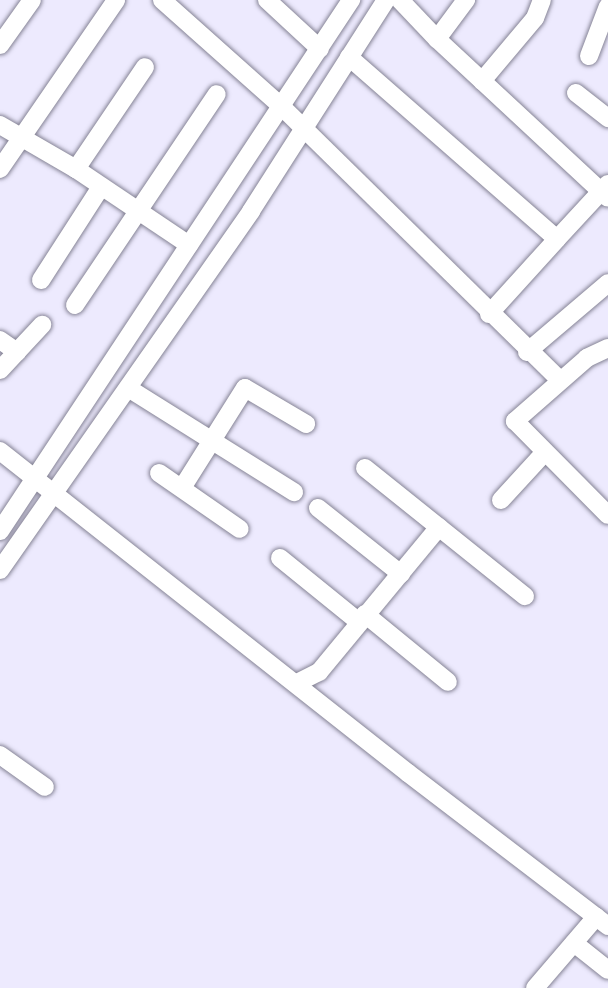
<!DOCTYPE html>
<style>
body{margin:0}
#map{position:relative;width:608px;height:988px;overflow:hidden;background:#edeafe;font-family:Inter,sans-serif}
div>[style]{position:absolute}
.roads{filter:drop-shadow(0 0 2px #858395) drop-shadow(0 0 2px #858395)}
.minor>*{height:18px;margin:-9px;padding:0 9px;transform-origin:9px;border-radius:9px;background:#fff}
span{translate:-50% -50%;white-space:nowrap;text-align:center;line-height:1.15;-webkit-text-stroke:5px #fafafe;paint-order:stroke}
</style>
<div id="map">
<div class="roads">
<div class="minor">
<i style="left:162px;top:0;width:161px;rotate:41.7deg"></i>
<i style="left:282px;top:107px;width:390px;rotate:44.5deg"></i>
<i style="left:267px;top:0;width:72px;rotate:42.8deg"></i>
<i style="left:400px;top:0;width:54px;rotate:46.5deg"></i>
<i style="left:437px;top:39px;width:233px;rotate:42.9deg"></i>
<i style="left:437px;top:39px;width:49px;rotate:-53.4deg"></i>
<i style="left:0;top:45px;width:55px;rotate:-54.6deg"></i>
<i style="left:589px;top:56px;width:53px;rotate:-69.2deg"></i>
<i style="left:349px;top:57px;width:276px;rotate:41.2deg"></i>
<i style="left:557px;top:239px;width:75px;rotate:-47.2deg"></i>
<i style="left:482px;top:81px;width:82px;rotate:-49.9deg"></i>
<i style="left:535px;top:18px;width:19px;rotate:-69deg"></i>
<i style="left:576px;top:93px;width:41px;rotate:38deg"></i>
<i style="left:0;top:125px;width:88px;rotate:30.1deg"></i>
<i style="left:76px;top:169px;width:136px;rotate:33.9deg"></i>
<i style="left:0;top:169px;width:205px;rotate:-55.5deg"></i>
<i style="left:76px;top:169px;width:123px;rotate:-55.9deg"></i>
<i style="left:41px;top:280px;width:111px;rotate:-57.2deg"></i>
<i style="left:75px;top:305px;width:254px;rotate:-56.1deg"></i>
<i style="left:489px;top:314px;width:101px;rotate:-47.8deg"></i>
<i style="left:0;top:340px;width:21px;rotate:35deg"></i>
<i style="left:608px;top:348px;width:23px;rotate:155deg"></i>
<i style="left:587px;top:358px;width:96px;rotate:138.8deg"></i>
<i style="left:515px;top:421px;width:132px;rotate:45.3deg"></i>
<i style="left:527px;top:352px;width:106px;rotate:-40.4deg"></i>
<i style="left:0;top:370px;width:62px;rotate:-47deg"></i>
<i style="left:128px;top:388px;width:196px;rotate:32.1deg"></i>
<i style="left:0;top:451px;width:520px;rotate:38.28deg"></i>
<i style="left:408px;top:773px;width:252px;rotate:37.4deg"></i>
<i style="left:365px;top:468px;width:205px;rotate:38.7deg"></i>
<i style="left:159px;top:473px;width:98px;rotate:34.7deg"></i>
<i style="left:182px;top:488px;width:118px;rotate:-57.8deg"></i>
<i style="left:245px;top:388px;width:71px;rotate:30.5deg"></i>
<i style="left:501px;top:500px;width:65px;rotate:-47.5deg"></i>
<i style="left:318px;top:508px;width:106px;rotate:38.5deg"></i>
<i style="left:0;top:531px;width:637px;rotate:-56.53deg"></i>
<i style="left:280px;top:558px;width:102px;rotate:39deg"></i>
<i style="left:0;top:570px;width:438px;rotate:-55deg"></i>
<i style="left:251px;top:211px;width:250px;rotate:-57.4deg"></i>
<i style="left:365px;top:614px;width:107px;rotate:39.3deg"></i>
<i style="left:297px;top:683px;width:25px;rotate:-27deg"></i>
<i style="left:319px;top:672px;width:188px;rotate:-50.4deg"></i>
<i style="left:0;top:755px;width:55px;rotate:35.4deg"></i>
<i style="left:574px;top:943px;width:43px;rotate:38.5deg"></i>
<i style="left:535px;top:988px;width:94px;rotate:-49.3deg"></i>
</div>
</div>
</div>
